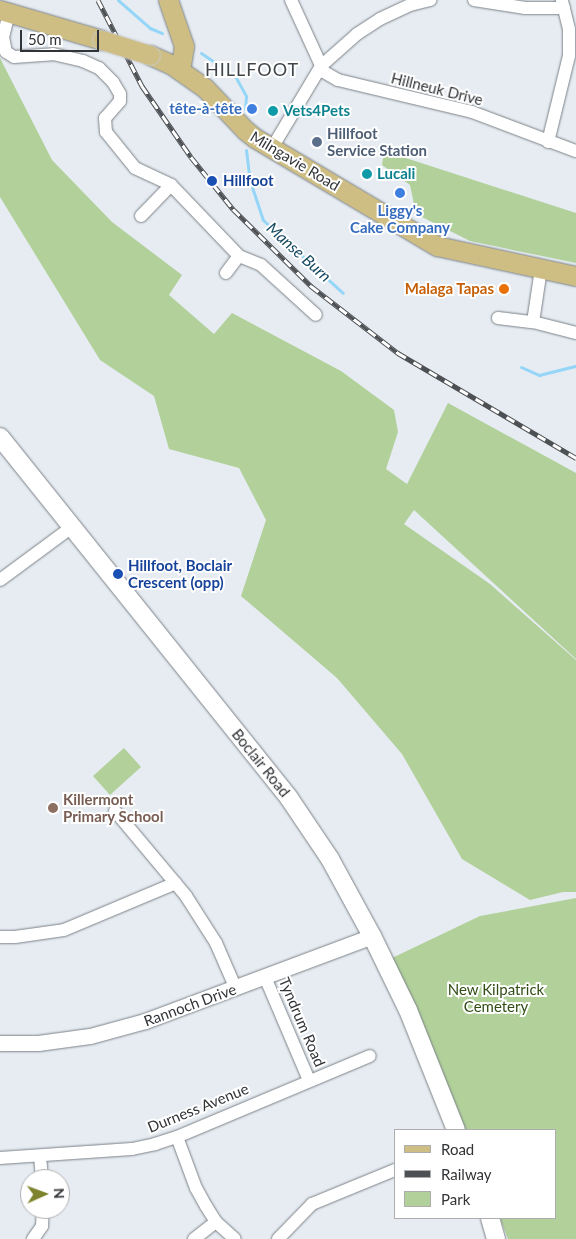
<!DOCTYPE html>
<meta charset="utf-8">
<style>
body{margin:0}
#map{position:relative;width:576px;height:1239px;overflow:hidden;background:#e6ecf2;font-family:Lato,sans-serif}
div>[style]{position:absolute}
.green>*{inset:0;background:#b1d09a}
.stream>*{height:3px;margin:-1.5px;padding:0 1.5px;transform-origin:1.5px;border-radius:1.5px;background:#95d6f8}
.roads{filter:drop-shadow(0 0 1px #7c8287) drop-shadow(0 0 1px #7c8287)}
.minor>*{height:12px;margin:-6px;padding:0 6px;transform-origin:6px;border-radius:6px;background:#fff}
.tertiary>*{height:15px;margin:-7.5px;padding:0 7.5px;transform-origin:7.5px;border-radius:7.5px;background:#fff}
.secondary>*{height:18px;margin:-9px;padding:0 9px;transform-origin:9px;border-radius:9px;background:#fff}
.primary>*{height:19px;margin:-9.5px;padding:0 9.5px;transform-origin:9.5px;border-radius:9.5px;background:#cebe84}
.rail>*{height:5px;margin-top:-2.5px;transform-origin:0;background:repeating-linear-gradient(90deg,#fff 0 9px,#4e5154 0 18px);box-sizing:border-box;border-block:1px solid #4e5154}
.bridges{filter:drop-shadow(0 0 1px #c9cacb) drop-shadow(0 0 1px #c9cacb)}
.primary-bridge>*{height:19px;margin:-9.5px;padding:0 9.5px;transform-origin:9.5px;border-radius:9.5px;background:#cebe84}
.dots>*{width:14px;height:14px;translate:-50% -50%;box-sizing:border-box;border:2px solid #fff;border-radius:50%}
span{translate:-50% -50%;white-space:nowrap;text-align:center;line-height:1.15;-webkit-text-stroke:4px #fff;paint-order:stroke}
.street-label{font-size:15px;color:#313336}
.shop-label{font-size:15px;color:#366cbe;font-weight:700}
.right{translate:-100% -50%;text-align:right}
.culture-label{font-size:15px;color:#0d838f;font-weight:700}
.left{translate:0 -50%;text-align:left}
.service-label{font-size:15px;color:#4e5e75;font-weight:700}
.transit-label{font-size:15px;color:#164399;font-weight:700}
.food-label{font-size:15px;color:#c56008;font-weight:700}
.education-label{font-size:15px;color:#785e54;font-weight:700}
.park-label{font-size:15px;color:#314d15}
.water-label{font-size:16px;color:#154961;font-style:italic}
.quarter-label{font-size:18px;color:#40454a;letter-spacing:1px}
.legend{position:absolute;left:394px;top:1129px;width:162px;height:90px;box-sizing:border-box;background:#fff;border:1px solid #adadaf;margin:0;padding:6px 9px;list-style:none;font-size:15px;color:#313336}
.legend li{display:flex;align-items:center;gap:10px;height:25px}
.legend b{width:25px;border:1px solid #adadaf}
.north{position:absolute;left:20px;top:1169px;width:50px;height:50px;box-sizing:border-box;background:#fff;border:1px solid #adadaf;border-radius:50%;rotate:88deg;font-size:14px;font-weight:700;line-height:20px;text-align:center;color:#313336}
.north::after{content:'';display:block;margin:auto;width:18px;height:22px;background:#7e832d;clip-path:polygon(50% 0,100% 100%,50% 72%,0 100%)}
.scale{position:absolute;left:20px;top:30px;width:79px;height:22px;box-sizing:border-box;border:2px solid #313336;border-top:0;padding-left:6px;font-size:15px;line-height:18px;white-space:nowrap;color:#313336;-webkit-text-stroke:4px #fff;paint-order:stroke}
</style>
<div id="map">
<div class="green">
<i style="clip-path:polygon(0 58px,52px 160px,112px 222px,182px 275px,169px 295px,214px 334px,232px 313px,341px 371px,394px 410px,398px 432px,386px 469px,407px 484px,448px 403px,576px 473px,576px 659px,414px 510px,404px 524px,490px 584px,576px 660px,576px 892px,563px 892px,530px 900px,462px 859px,402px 754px,337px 678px,241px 596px,266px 520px,239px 468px,169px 449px,154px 396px,100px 360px,0 197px)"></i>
<i style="clip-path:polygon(384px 151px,576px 213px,576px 263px,470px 241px,416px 214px,410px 185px,382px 165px)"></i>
<i style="clip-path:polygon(124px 748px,141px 767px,110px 795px,93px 776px)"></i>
<i style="clip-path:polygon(576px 898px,576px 1239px,508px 1239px,500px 1218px,555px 1218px,555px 1130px,464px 1130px,392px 958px,480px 916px)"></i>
</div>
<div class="stream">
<i style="left:118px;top:0;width:43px;rotate:41.2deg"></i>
<i style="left:150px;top:28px;width:13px;rotate:23deg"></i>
<i style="left:201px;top:53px;width:41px;rotate:34.1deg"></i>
<i style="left:235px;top:76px;width:23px;rotate:61deg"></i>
<i style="left:246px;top:96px;width:13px;rotate:94deg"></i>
<i style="left:246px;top:150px;width:31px;rotate:83deg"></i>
<i style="left:250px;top:181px;width:41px;rotate:71.6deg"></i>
<i style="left:263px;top:220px;width:108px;rotate:42.4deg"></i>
<i style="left:521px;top:367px;width:20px;rotate:24deg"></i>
<i style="left:539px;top:375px;width:38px;rotate:-14deg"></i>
</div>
<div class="roads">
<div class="minor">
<i style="left:291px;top:0;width:79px;rotate:65.4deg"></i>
<i style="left:324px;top:72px;width:16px;rotate:30deg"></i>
<i style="left:338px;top:80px;width:138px;rotate:13.4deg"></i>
<i style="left:472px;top:112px;width:111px;rotate:20.6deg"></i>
<i style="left:474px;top:0;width:52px;rotate:8.9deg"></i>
<i style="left:525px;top:8px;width:39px"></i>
<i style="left:9px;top:13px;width:25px;rotate:104deg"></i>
<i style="left:3px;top:37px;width:15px;rotate:79deg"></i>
<i style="left:6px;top:52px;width:9px;rotate:32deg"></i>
<i style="left:14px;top:57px;width:39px;rotate:-4deg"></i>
<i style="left:53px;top:54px;width:31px;rotate:13deg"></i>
<i style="left:83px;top:61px;width:17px;rotate:24deg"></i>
<i style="left:99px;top:68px;width:20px;rotate:45deg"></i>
<i style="left:113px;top:82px;width:14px;rotate:60deg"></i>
<i style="left:120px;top:94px;width:7px;rotate:90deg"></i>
<i style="left:120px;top:101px;width:23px;rotate:131deg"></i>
<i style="left:105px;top:118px;width:14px;rotate:86deg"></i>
<i style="left:106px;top:132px;width:46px;rotate:51.1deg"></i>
<i style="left:135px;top:168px;width:40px;rotate:25deg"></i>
<i style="left:171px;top:185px;width:98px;rotate:46.2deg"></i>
<i style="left:239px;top:256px;width:24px;rotate:22deg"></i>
<i style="left:261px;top:265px;width:74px;rotate:42.3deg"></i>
<i style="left:548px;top:142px;width:89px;rotate:-76.3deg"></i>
<i style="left:569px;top:56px;width:27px;rotate:-90deg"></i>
<i style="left:569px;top:29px;width:30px;rotate:-104deg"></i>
<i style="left:272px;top:148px;width:96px;rotate:-59.1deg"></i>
<i style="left:321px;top:66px;width:48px;rotate:-41.6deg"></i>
<i style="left:357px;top:34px;width:27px;rotate:-33deg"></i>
<i style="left:380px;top:19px;width:33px;rotate:-25deg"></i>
<i style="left:410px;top:5px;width:21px;rotate:-14deg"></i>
<i style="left:141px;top:216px;width:43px;rotate:-45.9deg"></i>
<i style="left:226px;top:273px;width:21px;rotate:-53deg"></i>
<i style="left:498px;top:318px;width:35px;rotate:7deg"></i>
<i style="left:533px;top:322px;width:44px;rotate:14.3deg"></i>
<i style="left:533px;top:322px;width:54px;rotate:-81.4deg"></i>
<i style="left:0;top:580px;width:89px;rotate:-36.4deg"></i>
<i style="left:115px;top:811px;width:111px;rotate:50.1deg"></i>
<i style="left:186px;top:896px;width:56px;rotate:57.4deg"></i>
<i style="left:216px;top:943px;width:50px;rotate:66.5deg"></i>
<i style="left:0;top:937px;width:15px"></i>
<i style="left:15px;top:937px;width:49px;rotate:-8.1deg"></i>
<i style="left:64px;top:930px;width:121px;rotate:-22.8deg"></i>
<i style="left:265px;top:977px;width:112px;rotate:66.9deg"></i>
<i style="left:177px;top:1137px;width:54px;rotate:69.6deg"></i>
<i style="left:196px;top:1188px;width:21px;rotate:61deg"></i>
<i style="left:206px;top:1206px;width:19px;rotate:58deg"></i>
<i style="left:216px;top:1222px;width:25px;rotate:42deg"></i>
<i style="left:40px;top:1156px;width:23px;rotate:85deg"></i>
<i style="left:0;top:1158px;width:132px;rotate:-3.9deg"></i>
<i style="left:132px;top:1149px;width:24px;rotate:-12deg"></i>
<i style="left:155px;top:1144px;width:23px;rotate:-18deg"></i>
<i style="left:177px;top:1137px;width:209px;rotate:-22.8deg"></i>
<i style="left:33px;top:1239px;width:16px;rotate:-55deg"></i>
<i style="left:42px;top:1226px;width:17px;rotate:-87deg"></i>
<i style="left:194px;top:1239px;width:28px;rotate:-38deg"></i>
<i style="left:278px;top:1239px;width:49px;rotate:-45.8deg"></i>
<i style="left:312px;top:1204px;width:90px;rotate:-22.3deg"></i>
</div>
<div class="tertiary">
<i style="left:0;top:1043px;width:38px"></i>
<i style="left:38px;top:1043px;width:52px;rotate:-7.7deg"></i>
<i style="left:90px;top:1036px;width:57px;rotate:-15.3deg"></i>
<i style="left:145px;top:1021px;width:242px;rotate:-20.5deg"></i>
</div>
<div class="secondary">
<i style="left:0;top:437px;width:462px;rotate:51.3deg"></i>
<i style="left:289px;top:798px;width:73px;rotate:56.1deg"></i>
<i style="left:330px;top:859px;width:88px;rotate:61.4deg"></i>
<i style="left:372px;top:936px;width:82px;rotate:64.1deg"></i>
<i style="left:408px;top:1010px;width:129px;rotate:68.2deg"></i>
<i style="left:490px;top:1218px;width:22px;rotate:74deg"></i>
</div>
<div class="primary">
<i style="left:168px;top:0;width:49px;rotate:70.8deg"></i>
<i style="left:184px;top:46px;width:25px;rotate:99deg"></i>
<i style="left:0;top:10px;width:106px;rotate:16.4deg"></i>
<i style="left:150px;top:55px;width:24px;rotate:24deg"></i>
<i style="left:172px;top:65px;width:40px;rotate:34.9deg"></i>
<i style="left:205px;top:88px;width:58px;rotate:46.4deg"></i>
<i style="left:245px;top:130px;width:13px;rotate:39deg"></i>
<i style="left:255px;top:138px;width:212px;rotate:30.7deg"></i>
<i style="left:437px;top:246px;width:142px;rotate:12.2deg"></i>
</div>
</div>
<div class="rail">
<i style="left:98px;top:0;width:97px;rotate:62.9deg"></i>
<i style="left:142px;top:86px;width:86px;rotate:55.4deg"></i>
<i style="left:191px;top:157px;width:67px;rotate:51.1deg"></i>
<i style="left:233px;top:209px;width:110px;rotate:44.6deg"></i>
<i style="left:311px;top:286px;width:110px;rotate:37.6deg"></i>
<i style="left:398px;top:353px;width:207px;rotate:30.5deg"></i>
</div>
<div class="bridges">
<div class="primary-bridge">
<i style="left:102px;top:40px;width:50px;rotate:17.4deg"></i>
</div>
</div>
<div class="dots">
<i style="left:252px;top:109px;background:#3f7fe0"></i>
<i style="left:273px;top:111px;background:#0f9aa8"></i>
<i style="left:317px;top:142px;background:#5c6f8a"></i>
<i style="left:367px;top:174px;background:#0f9aa8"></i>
<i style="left:212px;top:181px;background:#1a4fb4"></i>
<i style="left:400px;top:193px;background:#3f7fe0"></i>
<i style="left:504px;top:289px;background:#e8710a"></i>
<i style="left:118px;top:574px;background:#1a4fb4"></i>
<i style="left:53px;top:808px;background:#8d6e63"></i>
</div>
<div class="street-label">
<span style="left:437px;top:89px;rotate:14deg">Hillneuk Drive</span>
<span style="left:295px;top:161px;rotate:31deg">Milngavie Road</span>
<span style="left:261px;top:763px;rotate:51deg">Boclair Road</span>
<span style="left:190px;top:1005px;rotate:-20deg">Rannoch Drive</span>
<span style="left:302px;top:1022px;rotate:67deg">Tyndrum Road</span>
<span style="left:198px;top:1108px;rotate:-22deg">Durness Avenue</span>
</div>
<div class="shop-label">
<span class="right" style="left:242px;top:109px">tête-à-tête</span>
<span style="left:400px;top:219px">Liggy's<br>Cake Company</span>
</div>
<div class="culture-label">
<span class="left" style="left:283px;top:111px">Vets4Pets</span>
<span class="left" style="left:377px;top:174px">Lucali</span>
</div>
<div class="service-label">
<span class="left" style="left:327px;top:142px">Hillfoot<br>Service Station</span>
</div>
<div class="transit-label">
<span class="left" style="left:223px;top:181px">Hillfoot</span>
<span class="left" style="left:128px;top:574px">Hillfoot, Boclair<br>Crescent (opp)</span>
</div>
<div class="food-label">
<span class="right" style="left:494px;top:289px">Malaga Tapas</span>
</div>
<div class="education-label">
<span class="left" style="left:63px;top:808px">Killermont<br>Primary School</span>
</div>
<div class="park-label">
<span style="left:496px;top:998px">New Kilpatrick<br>Cemetery</span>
</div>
<div class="water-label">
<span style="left:299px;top:252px;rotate:42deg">Manse Burn</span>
</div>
<div class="quarter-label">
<span style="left:252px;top:69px">HILLFOOT</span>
</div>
<ul class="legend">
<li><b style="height:6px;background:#cebe84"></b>Road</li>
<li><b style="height:6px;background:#4e5154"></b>Railway</li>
<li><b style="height:14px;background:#b1d09a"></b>Park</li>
</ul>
<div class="north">N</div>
<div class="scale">50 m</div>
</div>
